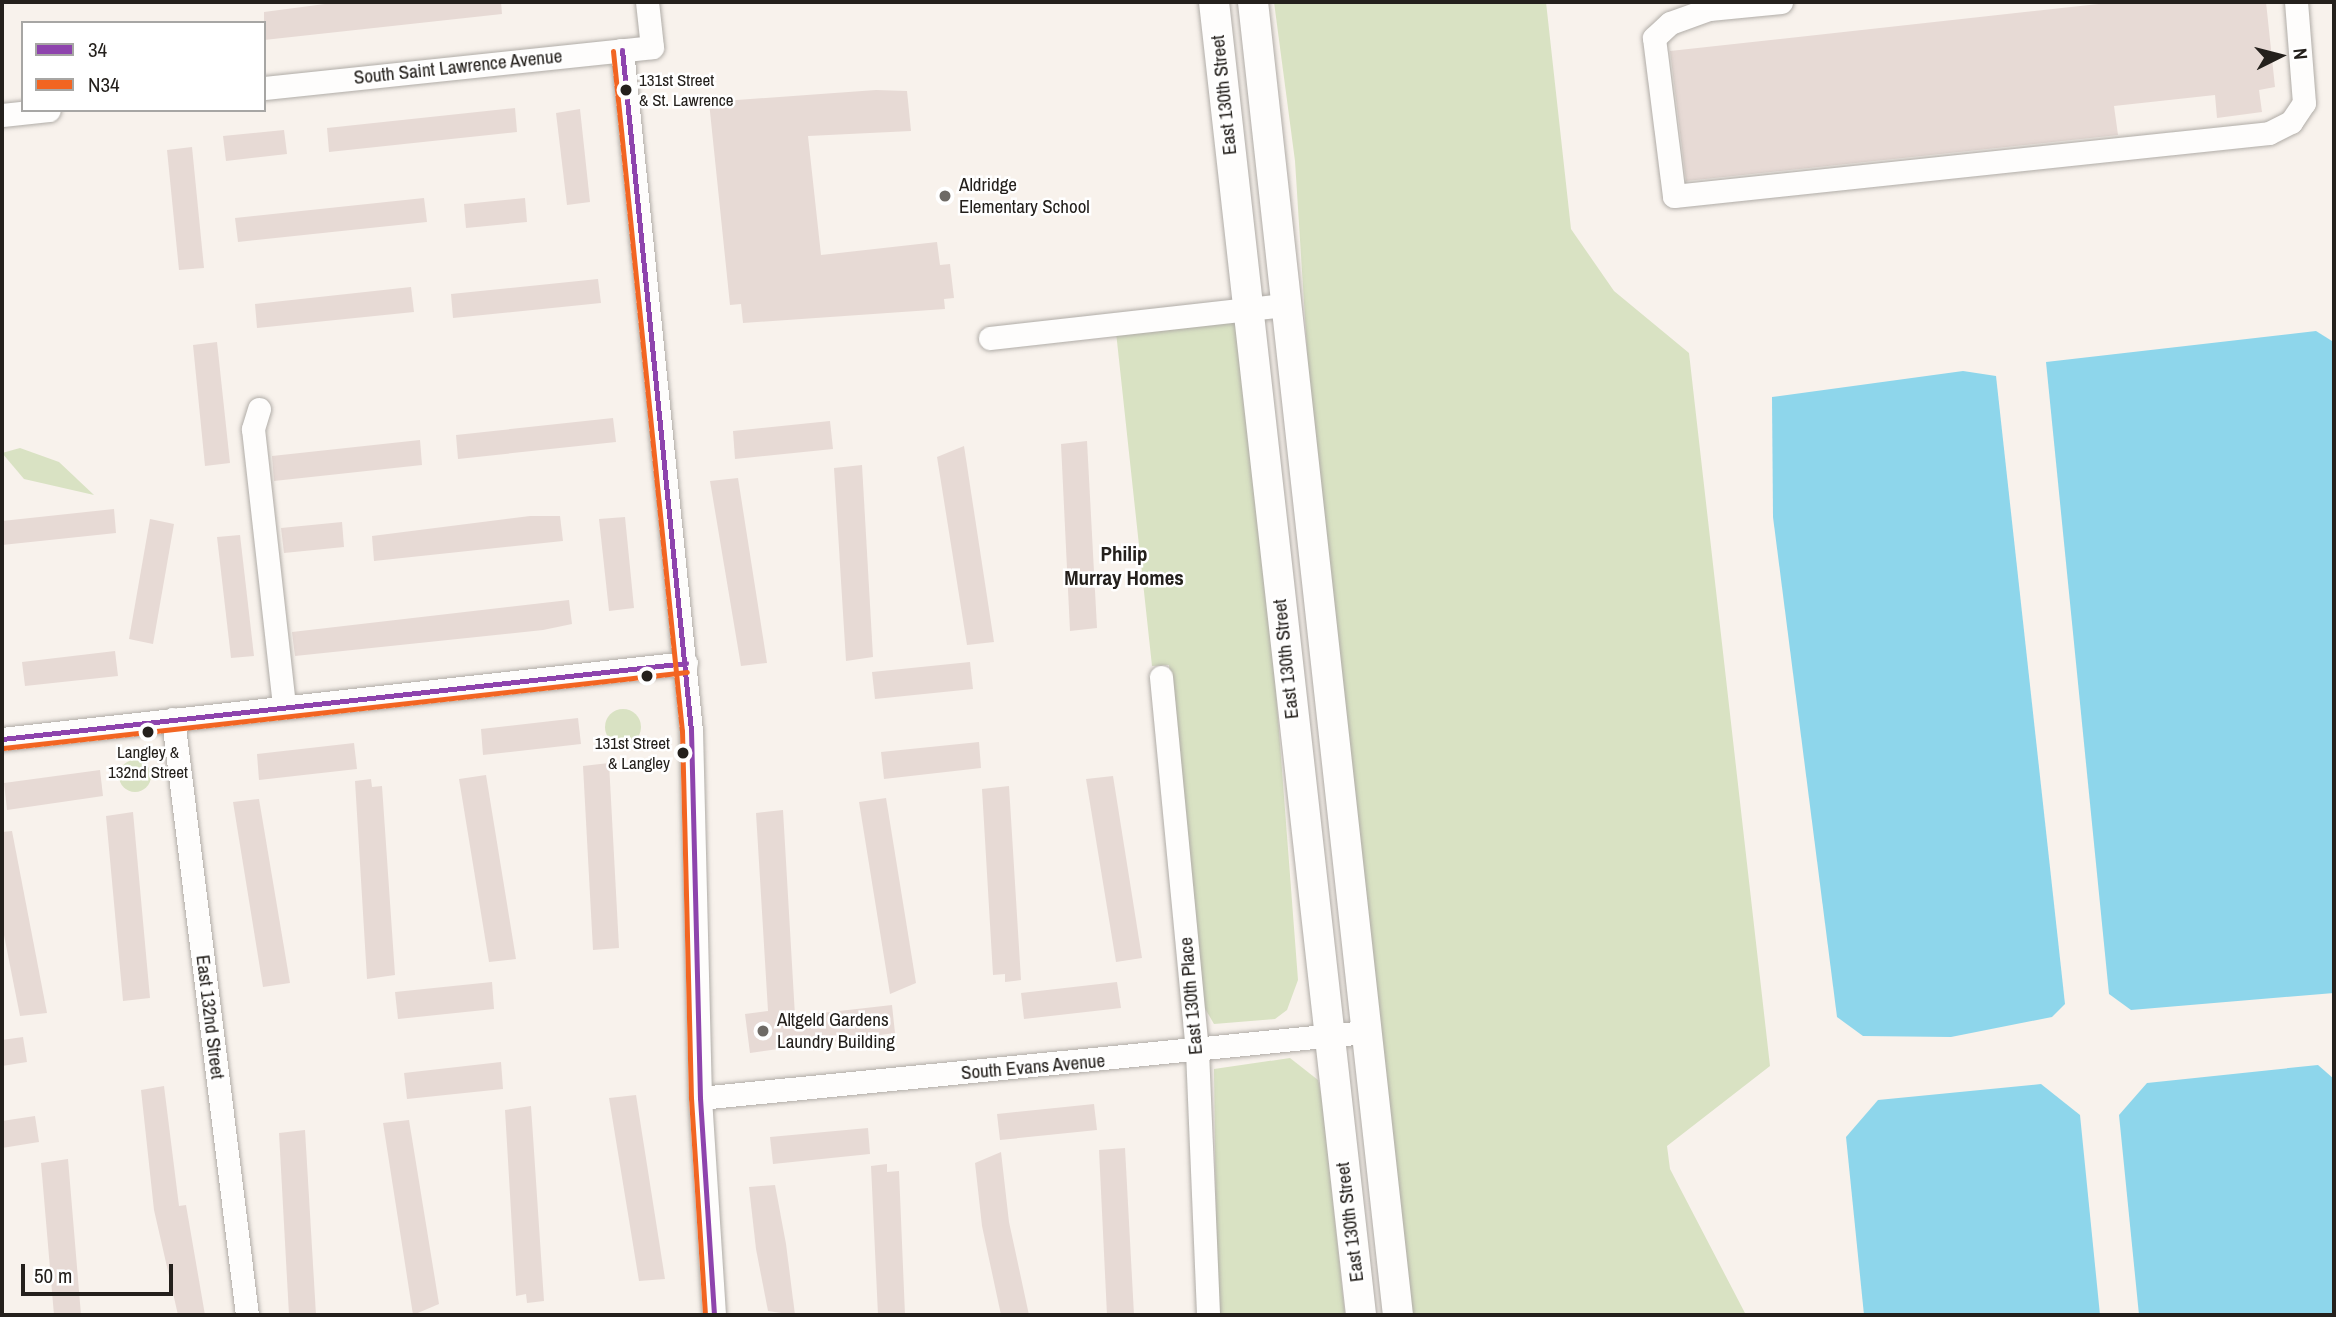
<!DOCTYPE html>
<style>
body{margin:0}
#map{position:relative;width:2336px;height:1317px;overflow:hidden;background:#f8f2ec;font-family:"Archivo Narrow",sans-serif}
div>[style]{position:absolute}
.green>*{inset:0;background:#d9e2c3}
.round{border-radius:50%}
.water>*{inset:0;background:#8ed6eb}
.building>*{inset:0;background:#e7dad5}
.roads{filter:drop-shadow(0 0 2px #b0aca7) drop-shadow(0 0 2px #b0aca7)}
.minor>*{height:23px;margin:-11.5px;padding:0 11.5px;transform-origin:11.5px;border-radius:11.5px;background:#fefdfc}
.major>*{height:30px;margin:-15px;padding:0 15px;transform-origin:15px;border-radius:15px;background:#fefdfc}
.bus-1>*{height:5px;margin:-2.5px;padding:0 2.5px;transform-origin:2.5px;border-radius:2.5px;background:#8e44ad}
.bus-2>*{height:5px;margin:-2.5px;padding:0 2.5px;transform-origin:2.5px;border-radius:2.5px;background:#f26522}
.dots>*{width:19px;height:19px;translate:-50% -50%;box-sizing:border-box;border:4px solid #fff;border-radius:50%}
span{translate:-50% -50%;white-space:nowrap;text-align:center;line-height:1.15;-webkit-text-stroke:5px #fff;paint-order:stroke}
.bus-label{font-size:17px;color:#24201c}
.left{translate:0 -50%;text-align:left}
.right{translate:-100% -50%;text-align:right}
.street-label{font-size:19px;color:#24201c}
.poi-label{font-size:19px;color:#24201c}
.neighbourhood-label{font-size:21px;color:#24201c;font-weight:700}
.frame{position:absolute;inset:0;border:4px solid #24201c;pointer-events:none}
.legend{position:absolute;left:21px;top:21px;width:245px;height:91px;box-sizing:border-box;background:#fff;border:2px solid #a7a6a4;margin:0;padding:9px 12px;list-style:none;font-size:21px;color:#24201c}
.legend li{display:flex;align-items:center;gap:14px;height:35px}
.legend b{width:35px;border:2px solid #a7a6a4}
.north{position:absolute;left:2245px;top:21px;width:70px;height:70px;-webkit-text-stroke:5px #fff;paint-order:stroke;rotate:84deg;font-size:19px;font-weight:700;line-height:28px;text-align:center;color:#24201c}
.north::after{content:'';display:block;margin:auto;width:24px;height:32px;background:#24201c;clip-path:polygon(50% 0,100% 100%,50% 72%,0 100%)}
.scale{position:absolute;left:21px;top:1264px;width:152px;height:32px;box-sizing:border-box;border:4px solid #24201c;border-top:0;padding-left:9px;font-size:21px;line-height:24px;white-space:nowrap;color:#24201c;-webkit-text-stroke:5px #fff;paint-order:stroke}
</style>
<div id="map">
<div class="green">
<i style="clip-path:polygon(1274px 2px,1546px 2px,1571px 229px,1614px 291px,1689px 353px,1770px 1066px,1667px 1146px,1670px 1169px,1746px 1315px,1411px 1315px,1310px 397px,1295px 161px)"></i>
<i style="clip-path:polygon(1237px 318px,1269px 600px,1298px 980px,1287px 1010px,1275px 1019px,1214px 1024px,1203px 1005px,1169px 665px,1152px 666px,1116px 332px)"></i>
<i style="clip-path:polygon(20px 448px,59px 462px,94px 495px,24px 479px,2px 453px)"></i>
<i class="round" style="left:605px;top:709px;width:36px;height:36px"></i>
<i class="round" style="left:119px;top:760px;width:32px;height:32px"></i>
<i style="clip-path:polygon(1290px 1058px,1318px 1080px,1322px 1098px,1345px 1315px,1217px 1315px,1214px 1069px)"></i>
</div>
<div class="water">
<i style="clip-path:polygon(2316px 331px,2332px 341px,2334px 352px,2334px 993px,2131px 1010px,2109px 994px,2046px 362px)"></i>
<i style="clip-path:polygon(1963px 371px,1996px 376px,2065px 1004px,2052px 1017px,1951px 1037px,1863px 1036px,1837px 1017px,1773px 517px,1772px 397px)"></i>
<i style="clip-path:polygon(2318px 1065px,2334px 1079px,2334px 1315px,2139px 1315px,2119px 1115px,2147px 1083px)"></i>
<i style="clip-path:polygon(2041px 1084px,2080px 1115px,2100px 1315px,1864px 1315px,1846px 1137px,1878px 1100px)"></i>
</div>
<div class="building">
<i style="clip-path:polygon(340px 2px,501px 2px,502px 14px,264px 40px,264px 12px)"></i>
<i style="clip-path:polygon(2117px 2px,2266px 2px,2275px 87px,2259px 90px,2262px 112px,2217px 118px,2215px 95px,2114px 106px,2118px 135px,1686px 181px,1670px 51px)"></i>
<i style="clip-path:polygon(876px 90px,907px 91px,911px 131px,808px 136px,821px 255px,937px 242px,940px 265px,950px 264px,954px 298px,944px 299px,945px 309px,743px 323px,741px 304px,730px 305px,709px 102px)"></i>
<i style="clip-path:polygon(515px 108px,517px 132px,329px 152px,327px 128px)"></i>
<i style="clip-path:polygon(580px 109px,590px 202px,567px 205px,556px 113px)"></i>
<i style="clip-path:polygon(284px 130px,287px 154px,226px 161px,223px 136px)"></i>
<i style="clip-path:polygon(192px 147px,204px 268px,179px 270px,167px 150px)"></i>
<i style="clip-path:polygon(424px 198px,427px 222px,238px 242px,235px 218px)"></i>
<i style="clip-path:polygon(525px 198px,527px 222px,466px 228px,464px 204px)"></i>
<i style="clip-path:polygon(598px 279px,601px 303px,453px 318px,451px 294px)"></i>
<i style="clip-path:polygon(411px 287px,414px 312px,257px 328px,255px 304px)"></i>
<i style="clip-path:polygon(217px 342px,230px 463px,205px 466px,193px 345px)"></i>
<i style="clip-path:polygon(613px 418px,616px 442px,458px 459px,456px 435px)"></i>
<i style="clip-path:polygon(830px 421px,833px 449px,735px 459px,733px 431px)"></i>
<i style="clip-path:polygon(420px 440px,422px 465px,274px 481px,272px 456px)"></i>
<i style="clip-path:polygon(1087px 441px,1097px 628px,1070px 631px,1061px 444px)"></i>
<i style="clip-path:polygon(964px 446px,994px 642px,967px 645px,937px 457px)"></i>
<i style="clip-path:polygon(862px 465px,873px 657px,846px 661px,834px 468px)"></i>
<i style="clip-path:polygon(738px 478px,767px 663px,741px 666px,710px 481px)"></i>
<i style="clip-path:polygon(114px 509px,116px 533px,2px 545px,2px 521px)"></i>
<i style="clip-path:polygon(530px 516px,560px 516px,563px 541px,374px 561px,372px 536px)"></i>
<i style="clip-path:polygon(625px 517px,634px 608px,609px 611px,599px 519px)"></i>
<i style="clip-path:polygon(150px 519px,174px 524px,153px 644px,129px 639px)"></i>
<i style="clip-path:polygon(342px 522px,344px 547px,284px 553px,281px 528px)"></i>
<i style="clip-path:polygon(240px 535px,254px 656px,231px 658px,217px 537px)"></i>
<i style="clip-path:polygon(569px 600px,572px 624px,543px 630px,295px 656px,292px 632px)"></i>
<i style="clip-path:polygon(115px 651px,118px 676px,25px 686px,22px 662px)"></i>
<i style="clip-path:polygon(970px 662px,973px 689px,875px 699px,872px 672px)"></i>
<i style="clip-path:polygon(578px 718px,581px 744px,483px 755px,481px 729px)"></i>
<i style="clip-path:polygon(979px 742px,981px 768px,884px 779px,881px 752px)"></i>
<i style="clip-path:polygon(354px 743px,357px 769px,259px 780px,257px 754px)"></i>
<i style="clip-path:polygon(609px 763px,619px 948px,593px 950px,583px 766px)"></i>
<i style="clip-path:polygon(100px 770px,103px 796px,7px 810px,4px 783px)"></i>
<i style="clip-path:polygon(486px 775px,516px 959px,489px 962px,459px 779px)"></i>
<i style="clip-path:polygon(1113px 776px,1142px 958px,1116px 962px,1086px 779px)"></i>
<i style="clip-path:polygon(371px 779px,372px 787px,382px 786px,395px 975px,367px 979px,355px 781px)"></i>
<i style="clip-path:polygon(1009px 786px,1021px 980px,1005px 982px,1005px 974px,993px 975px,982px 789px)"></i>
<i style="clip-path:polygon(886px 798px,916px 983px,890px 994px,859px 802px)"></i>
<i style="clip-path:polygon(259px 799px,290px 983px,263px 987px,233px 802px)"></i>
<i style="clip-path:polygon(783px 810px,795px 1016px,892px 1005px,895px 1033px,750px 1053px,745px 1014px,768px 1011px,756px 813px)"></i>
<i style="clip-path:polygon(133px 812px,150px 998px,123px 1001px,106px 816px)"></i>
<i style="clip-path:polygon(12px 831px,47px 1013px,20px 1016px,2px 925px,2px 832px)"></i>
<i style="clip-path:polygon(492px 982px,494px 1009px,398px 1019px,395px 992px)"></i>
<i style="clip-path:polygon(1117px 982px,1121px 1008px,1024px 1019px,1021px 993px)"></i>
<i style="clip-path:polygon(23px 1037px,27px 1062px,2px 1066px,2px 1040px)"></i>
<i style="clip-path:polygon(501px 1062px,503px 1089px,407px 1099px,404px 1073px)"></i>
<i style="clip-path:polygon(164px 1086px,179px 1206px,186px 1205px,205px 1315px,178px 1315px,154px 1210px,141px 1090px)"></i>
<i style="clip-path:polygon(636px 1095px,665px 1279px,639px 1281px,609px 1098px)"></i>
<i style="clip-path:polygon(1094px 1104px,1097px 1130px,1000px 1140px,997px 1114px)"></i>
<i style="clip-path:polygon(531px 1106px,544px 1301px,527px 1303px,526px 1294px,516px 1296px,505px 1110px)"></i>
<i style="clip-path:polygon(35px 1116px,39px 1142px,2px 1148px,2px 1121px)"></i>
<i style="clip-path:polygon(409px 1120px,439px 1304px,413px 1315px,383px 1123px)"></i>
<i style="clip-path:polygon(868px 1128px,870px 1154px,773px 1164px,770px 1137px)"></i>
<i style="clip-path:polygon(305px 1130px,316px 1315px,289px 1315px,279px 1133px)"></i>
<i style="clip-path:polygon(1125px 1148px,1134px 1315px,1107px 1315px,1099px 1150px)"></i>
<i style="clip-path:polygon(1001px 1152px,1009px 1222px,1029px 1315px,1001px 1315px,982px 1226px,975px 1163px)"></i>
<i style="clip-path:polygon(68px 1159px,81px 1315px,54px 1315px,41px 1163px)"></i>
<i style="clip-path:polygon(887px 1164px,887px 1172px,899px 1171px,905px 1315px,878px 1315px,871px 1166px)"></i>
<i style="clip-path:polygon(775px 1185px,786px 1244px,795px 1315px,768px 1311px,756px 1249px,749px 1187px)"></i>
</div>
<div class="roads">
<div class="minor">
<i style="left:1781px;top:2px;width:72px;rotate:174.4deg"></i>
<i style="left:1709px;top:9px;width:41px;rotate:160.3deg"></i>
<i style="left:1670px;top:23px;width:22px;rotate:137deg"></i>
<i style="left:1654px;top:38px;width:159px;rotate:82.8deg"></i>
<i style="left:1674px;top:196px;width:598px;rotate:-6.04deg"></i>
<i style="left:2269px;top:133px;width:25px;rotate:-27deg"></i>
<i style="left:2291px;top:122px;width:23px;rotate:-56deg"></i>
<i style="left:2304px;top:103px;width:101px;rotate:-94.5deg"></i>
<i style="left:622px;top:50px;width:683px;rotate:84.21deg"></i>
<i style="left:691px;top:730px;width:368px;rotate:88.6deg"></i>
<i style="left:700px;top:1098px;width:217px;rotate:86.3deg"></i>
<i style="left:264px;top:88px;width:390px;rotate:-6deg"></i>
<i style="left:652px;top:47px;width:45px;rotate:-96.3deg"></i>
<i style="left:2px;top:115px;width:47px;rotate:-6.1deg"></i>
<i style="left:990px;top:338px;width:298px;rotate:-6.4deg"></i>
<i style="left:259px;top:409px;width:21px;rotate:107deg"></i>
<i style="left:253px;top:429px;width:278px;rotate:83.6deg"></i>
<i style="left:1161px;top:677px;width:376px;rotate:84.5deg"></i>
<i style="left:1197px;top:1051px;width:264px;rotate:87.6deg"></i>
<i style="left:173px;top:719px;width:601px;rotate:82.92deg"></i>
<i style="left:2px;top:739px;width:688px;rotate:-6.34deg"></i>
<i style="left:700px;top:1098px;width:668px;rotate:-5.67deg"></i>
</div>
<div class="major">
<i style="left:1214px;top:2px;width:1321px;rotate:83.61deg"></i>
<i style="left:1253px;top:2px;width:1321px;rotate:83.7deg"></i>
</div>
</div>
<div class="bus-1">
<i style="left:622px;top:50px;width:683px;rotate:84.21deg"></i>
<i style="left:691px;top:730px;width:368px;rotate:88.6deg"></i>
<i style="left:700px;top:1098px;width:217px;rotate:86.3deg"></i>
<i style="left:2px;top:739px;width:688px;rotate:-6.34deg"></i>
</div>
<div class="bus-2">
<i style="left:613px;top:51px;width:683px;rotate:84.21deg"></i>
<i style="left:682px;top:731px;width:367px;rotate:88.6deg"></i>
<i style="left:691px;top:1098px;width:217px;rotate:86.3deg"></i>
<i style="left:3px;top:748px;width:688px;rotate:-6.34deg"></i>
</div>
<div class="dots">
<i style="left:626px;top:90px;background:#24201c"></i>
<i style="left:945px;top:196px;background:#6e6a65"></i>
<i style="left:647px;top:676px;background:#24201c"></i>
<i style="left:148px;top:732px;background:#24201c"></i>
<i style="left:683px;top:753px;background:#24201c"></i>
<i style="left:763px;top:1031px;background:#6e6a65"></i>
</div>
<div class="bus-label">
<span class="left" style="left:639px;top:90px">131st Street<br>&amp; St. Lawrence</span>
<span class="right" style="left:670px;top:753px">131st Street<br>&amp; Langley</span>
<span style="left:148px;top:762px">Langley &amp;<br>132nd Street</span>
</div>
<div class="street-label">
<span style="left:458px;top:67px;rotate:-6deg">South Saint Lawrence Avenue</span>
<span style="left:1224px;top:95px;rotate:-96deg">East 130th Street</span>
<span style="left:1286px;top:659px;rotate:-96deg">East 130th Street</span>
<span style="left:1191px;top:996px;rotate:-95deg">East 130th Place</span>
<span style="left:210px;top:1017px;rotate:83deg">East 132nd Street</span>
<span style="left:1033px;top:1067px;rotate:-5deg">South Evans Avenue</span>
<span style="left:1350px;top:1222px;rotate:-97deg">East 130th Street</span>
</div>
<div class="poi-label">
<span class="left" style="left:959px;top:196px">Aldridge<br>Elementary School</span>
<span class="left" style="left:777px;top:1031px">Altgeld Gardens<br>Laundry Building</span>
</div>
<div class="neighbourhood-label">
<span style="left:1124px;top:566px">Philip<br>Murray Homes</span>
</div>
<div class="frame"></div>
<ul class="legend">
<li><b style="height:9px;background:#8e44ad"></b>34</li>
<li><b style="height:9px;background:#f26522"></b>N34</li>
</ul>
<div class="north">N</div>
<div class="scale">50 m</div>
</div>
